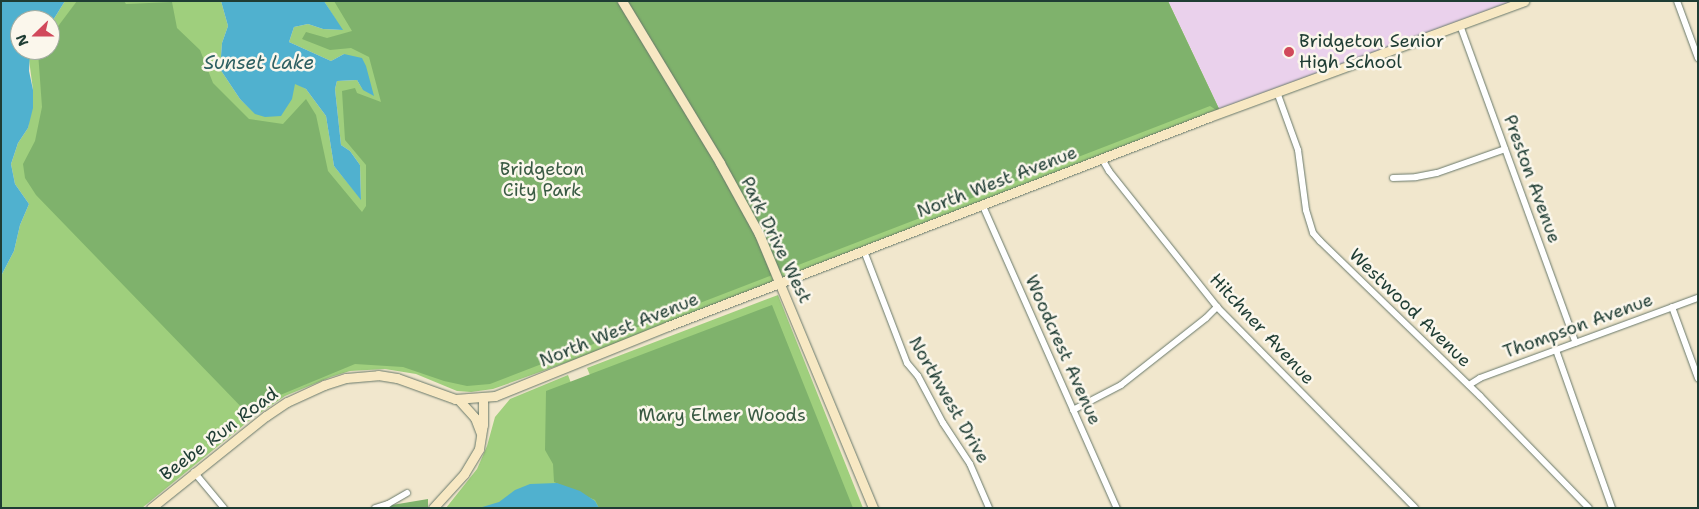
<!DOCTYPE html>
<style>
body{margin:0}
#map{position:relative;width:1699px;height:509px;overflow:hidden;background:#f1e7cd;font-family:"Shantell Sans",sans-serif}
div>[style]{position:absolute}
.built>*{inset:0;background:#ead1ec}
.green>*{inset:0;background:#9fcf7d}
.forest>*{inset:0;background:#7fb26c}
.water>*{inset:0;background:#50b1cf}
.roads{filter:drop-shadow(0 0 1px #68786a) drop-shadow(0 0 1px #68786a)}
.street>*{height:6px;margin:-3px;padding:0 3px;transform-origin:3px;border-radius:3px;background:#fff}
.secondary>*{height:9px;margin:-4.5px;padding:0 4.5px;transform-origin:4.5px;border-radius:4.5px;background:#f7e8c3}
.dots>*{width:14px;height:14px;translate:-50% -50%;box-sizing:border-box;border:2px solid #fbf7ec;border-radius:50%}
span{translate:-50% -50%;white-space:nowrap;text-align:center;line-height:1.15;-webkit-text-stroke:5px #fbf7ec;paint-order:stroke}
.poi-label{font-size:18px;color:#1f3d34}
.left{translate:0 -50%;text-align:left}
.park-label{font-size:18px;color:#395a43}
.street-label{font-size:18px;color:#1f3d34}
.water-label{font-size:19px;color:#2e6062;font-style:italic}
.frame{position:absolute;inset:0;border:2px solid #1f3d34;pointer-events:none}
.north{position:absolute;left:10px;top:10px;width:50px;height:50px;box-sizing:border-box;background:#fbf7ec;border:1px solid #a3ada2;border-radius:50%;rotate:248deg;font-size:14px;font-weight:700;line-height:20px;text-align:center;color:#1f3d34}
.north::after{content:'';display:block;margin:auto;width:18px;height:22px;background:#d1495b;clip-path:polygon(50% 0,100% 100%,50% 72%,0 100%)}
</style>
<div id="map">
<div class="built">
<i style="clip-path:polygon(1168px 1px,1524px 1px,1221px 113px)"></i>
</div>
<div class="green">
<i style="clip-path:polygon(65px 1px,221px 1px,228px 26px,222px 43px,220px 69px,240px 99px,256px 114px,295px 83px,306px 89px,326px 116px,334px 166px,361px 199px,360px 165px,350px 151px,341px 145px,335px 89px,337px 81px,357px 80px,363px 90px,344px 54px,331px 61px,289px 42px,294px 27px,308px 24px,323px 29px,342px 30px,324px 1px,1168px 1px,1221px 113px,668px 326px,493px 389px,471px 392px,457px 391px,416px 374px,385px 369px,350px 371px,331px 377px,285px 396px,250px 420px,142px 508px,1px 508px,1px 276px,14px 251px,20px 225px,29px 204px,15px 184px,11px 164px,18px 143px,28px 128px,33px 90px,28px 52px,50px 50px,50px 25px)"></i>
<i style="clip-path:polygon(778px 295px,863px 508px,446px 508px,477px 469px,487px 446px,495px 417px,510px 399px,568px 375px,575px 394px,595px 387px,587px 368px)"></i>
</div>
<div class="forest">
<i style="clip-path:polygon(77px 1px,124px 1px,126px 4px,172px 2px,177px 28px,200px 50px,213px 83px,249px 119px,283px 124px,306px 99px,316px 115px,328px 171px,362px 212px,366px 206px,366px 165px,345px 140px,342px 91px,355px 88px,357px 93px,381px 102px,369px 57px,351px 48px,330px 50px,302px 39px,306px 32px,327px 38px,352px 31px,334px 1px,1168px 1px,1221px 113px,1210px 106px,490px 384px,467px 386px,444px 381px,403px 367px,355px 364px,273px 398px,250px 416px,36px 195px,25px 178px,23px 164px,35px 141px,42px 107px,38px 52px,40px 50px,50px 50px,50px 37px)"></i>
<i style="clip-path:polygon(772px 305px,853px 508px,599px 508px,595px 500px,554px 482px,553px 464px,545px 450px,546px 391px)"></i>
<i style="clip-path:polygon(428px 499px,428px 508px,374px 508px)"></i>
</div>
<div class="water">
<i style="clip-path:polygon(1px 1px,65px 1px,50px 25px,50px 20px,20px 20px,20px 50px,30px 50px,29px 71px,33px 90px,33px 108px,28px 128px,18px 143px,11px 164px,15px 184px,29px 204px,20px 225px,14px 251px,1px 276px)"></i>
<i style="clip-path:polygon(221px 1px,324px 1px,343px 30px,323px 29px,308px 24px,294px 27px,289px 42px,331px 61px,344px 54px,362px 58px,366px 66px,374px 96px,363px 90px,357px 80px,337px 81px,335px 89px,341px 145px,350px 151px,360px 165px,361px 200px,334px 166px,326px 116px,306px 89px,295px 84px,292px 99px,281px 116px,265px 117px,255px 114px,240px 99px,220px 69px,222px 43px,228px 26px)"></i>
<i style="clip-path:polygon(557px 483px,580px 491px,595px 501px,599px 508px,479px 508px,499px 502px,515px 490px,530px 484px)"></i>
</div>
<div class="roads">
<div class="street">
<i style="left:1677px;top:1px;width:61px;rotate:69.8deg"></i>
<i style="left:1460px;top:25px;width:338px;rotate:70deg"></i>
<i style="left:1277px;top:92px;width:62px;rotate:70.1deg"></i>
<i style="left:1298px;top:150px;width:61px;rotate:82.4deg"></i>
<i style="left:1306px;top:210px;width:24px;rotate:73deg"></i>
<i style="left:1313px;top:233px;width:11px;rotate:49deg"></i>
<i style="left:1320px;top:241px;width:223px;rotate:44.1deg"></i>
<i style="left:1480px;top:396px;width:156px;rotate:45.8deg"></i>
<i style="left:1102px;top:159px;width:14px;rotate:60deg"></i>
<i style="left:1109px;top:171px;width:174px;rotate:51.5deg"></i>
<i style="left:1217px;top:307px;width:282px;rotate:45.4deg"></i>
<i style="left:1393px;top:178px;width:23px;rotate:-2deg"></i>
<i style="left:1416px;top:177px;width:21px;rotate:-11deg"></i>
<i style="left:1437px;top:173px;width:72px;rotate:-19.4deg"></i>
<i style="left:982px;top:204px;width:333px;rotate:66.1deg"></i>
<i style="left:864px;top:251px;width:120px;rotate:69deg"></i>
<i style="left:907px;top:363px;width:17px;rotate:50deg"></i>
<i style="left:918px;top:376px;width:53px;rotate:62deg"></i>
<i style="left:943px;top:423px;width:49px;rotate:56.6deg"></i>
<i style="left:970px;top:464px;width:48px;rotate:66.6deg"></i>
<i style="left:1672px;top:307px;width:76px;rotate:69.9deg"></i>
<i style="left:1556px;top:350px;width:168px;rotate:70.5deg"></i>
<i style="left:1469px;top:385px;width:13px;rotate:-32deg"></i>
<i style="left:1480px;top:378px;width:232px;rotate:-20.2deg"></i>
<i style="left:1073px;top:410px;width:54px;rotate:-27.5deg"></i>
<i style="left:1121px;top:385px;width:108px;rotate:-38.2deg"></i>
<i style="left:1206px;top:318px;width:16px;rotate:-45deg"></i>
<i style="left:194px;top:472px;width:47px;rotate:50.2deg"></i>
<i style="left:375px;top:508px;width:14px;rotate:-17deg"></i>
<i style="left:388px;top:504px;width:22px;rotate:-30deg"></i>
</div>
<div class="secondary">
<i style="left:622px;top:1px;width:189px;rotate:58.8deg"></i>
<i style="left:720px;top:163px;width:81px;rotate:61.2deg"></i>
<i style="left:759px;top:234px;width:297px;rotate:67.4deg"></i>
<i style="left:458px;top:399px;width:25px;rotate:48deg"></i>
<i style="left:475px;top:418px;width:17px;rotate:69deg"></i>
<i style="left:151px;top:508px;width:147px;rotate:-38.7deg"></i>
<i style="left:266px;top:416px;width:25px;rotate:-34deg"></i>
<i style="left:287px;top:402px;width:41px;rotate:-24.7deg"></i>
<i style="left:324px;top:385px;width:23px;rotate:-18deg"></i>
<i style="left:346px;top:378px;width:32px;rotate:-5deg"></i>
<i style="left:378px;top:375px;width:19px;rotate:9deg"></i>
<i style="left:397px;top:378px;width:62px;rotate:19.9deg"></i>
<i style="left:455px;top:399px;width:40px;rotate:-4.3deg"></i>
<i style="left:495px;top:396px;width:187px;rotate:-22deg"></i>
<i style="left:668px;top:326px;width:580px;rotate:-21.12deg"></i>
<i style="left:1209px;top:117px;width:336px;rotate:-20.2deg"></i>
<i style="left:433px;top:508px;width:46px;rotate:-47.6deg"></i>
<i style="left:464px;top:474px;width:29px;rotate:-59deg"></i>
<i style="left:479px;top:449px;width:24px;rotate:-81deg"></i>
<i style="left:483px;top:425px;width:27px;rotate:-90deg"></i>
</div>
</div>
<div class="dots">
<i style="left:1289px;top:52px;background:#d1495b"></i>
</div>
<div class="poi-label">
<span class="left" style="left:1299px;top:52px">Bridgeton Senior<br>High School</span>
</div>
<div class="park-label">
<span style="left:542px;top:180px">Bridgeton<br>City Park</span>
<span style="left:722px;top:415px">Mary Elmer Woods</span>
</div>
<div class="street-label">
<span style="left:1532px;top:179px;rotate:70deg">Preston Avenue</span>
<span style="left:997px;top:182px;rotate:-21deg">North West Avenue</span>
<span style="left:776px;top:240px;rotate:64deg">Park Drive West</span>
<span style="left:1410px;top:308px;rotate:44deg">Westwood Avenue</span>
<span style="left:1578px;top:326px;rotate:-20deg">Thompson Avenue</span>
<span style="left:1262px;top:329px;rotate:47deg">Hitchner Avenue</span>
<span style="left:619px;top:330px;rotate:-22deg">North West Avenue</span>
<span style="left:1063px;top:350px;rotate:66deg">Woodcrest Avenue</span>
<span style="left:949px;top:400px;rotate:60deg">Northwest Drive</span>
<span style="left:219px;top:434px;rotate:-37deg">Beebe Run Road</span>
</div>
<div class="water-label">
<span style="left:259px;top:63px">Sunset Lake</span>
</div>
<div class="frame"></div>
<div class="north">N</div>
</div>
